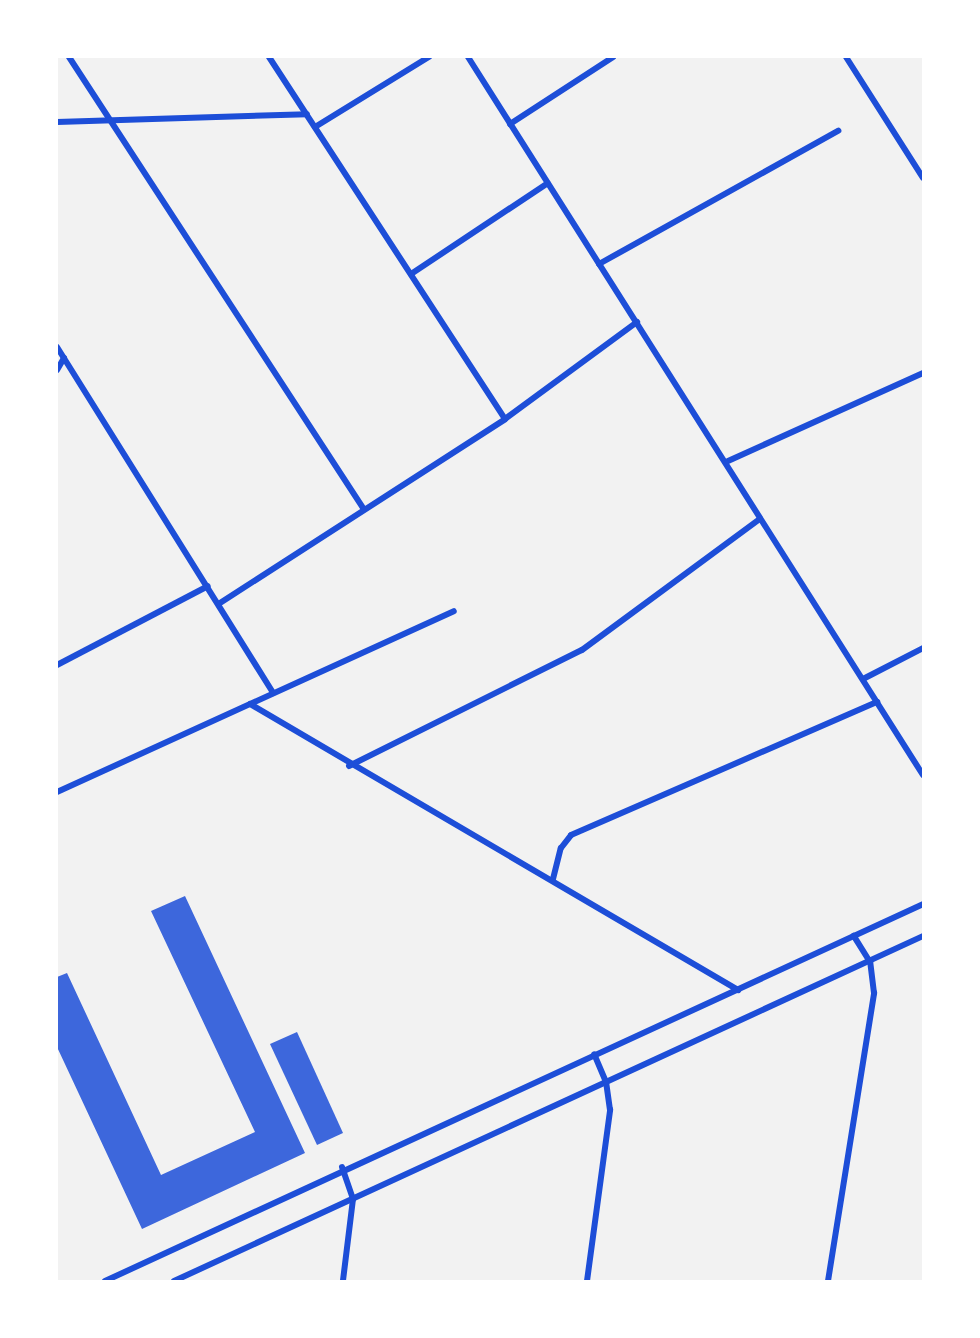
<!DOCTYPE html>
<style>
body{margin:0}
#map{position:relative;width:980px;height:1338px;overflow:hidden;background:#f2f2f2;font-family:Montserrat,sans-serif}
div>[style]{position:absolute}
.building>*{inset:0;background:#3d67dc}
.minor>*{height:6px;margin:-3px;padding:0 3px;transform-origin:3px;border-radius:3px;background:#1d4ed8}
span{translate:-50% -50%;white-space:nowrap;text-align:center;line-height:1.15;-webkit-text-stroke:5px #fff;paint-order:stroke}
.frame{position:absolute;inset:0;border:58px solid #fff;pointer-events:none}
</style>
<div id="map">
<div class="building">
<i style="clip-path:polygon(185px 896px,305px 1153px,142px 1229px,57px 1047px,57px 977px,67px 973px,161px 1175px,255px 1132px,151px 911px)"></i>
<i style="clip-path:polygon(297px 1032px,343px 1133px,317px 1145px,270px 1044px)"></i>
</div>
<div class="minor">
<i style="left:69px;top:57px;width:538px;rotate:56.9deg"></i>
<i style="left:269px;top:57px;width:432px;rotate:56.9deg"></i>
<i style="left:468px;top:57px;width:850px;rotate:57.64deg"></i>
<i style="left:846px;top:57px;width:143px;rotate:57.5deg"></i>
<i style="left:57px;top:122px;width:250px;rotate:-1.8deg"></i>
<i style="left:510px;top:124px;width:123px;rotate:-33deg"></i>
<i style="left:315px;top:127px;width:134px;rotate:-31.6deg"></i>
<i style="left:599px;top:264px;width:274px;rotate:-29.1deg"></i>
<i style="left:411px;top:274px;width:164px;rotate:-33.6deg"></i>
<i style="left:57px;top:347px;width:408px;rotate:58deg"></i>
<i style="left:57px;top:370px;width:14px;rotate:-60deg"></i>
<i style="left:728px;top:461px;width:214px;rotate:-24.3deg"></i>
<i style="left:220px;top:603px;width:339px;rotate:-32.8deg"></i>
<i style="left:505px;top:419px;width:164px;rotate:-36.3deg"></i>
<i style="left:57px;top:665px;width:170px;rotate:-27.6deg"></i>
<i style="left:863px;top:679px;width:68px;rotate:-27.3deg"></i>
<i style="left:250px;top:704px;width:566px;rotate:30.37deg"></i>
<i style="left:349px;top:766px;width:260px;rotate:-26.5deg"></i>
<i style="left:582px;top:650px;width:221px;rotate:-36.4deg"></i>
<i style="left:57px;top:792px;width:436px;rotate:-24.5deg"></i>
<i style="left:553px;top:879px;width:32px;rotate:-76deg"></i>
<i style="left:561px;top:848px;width:16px;rotate:-52deg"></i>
<i style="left:571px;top:835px;width:334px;rotate:-23.5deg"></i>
<i style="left:342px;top:1167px;width:34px;rotate:71deg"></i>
<i style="left:353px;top:1199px;width:83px;rotate:97deg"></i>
<i style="left:105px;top:1281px;width:901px;rotate:-24.74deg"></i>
<i style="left:174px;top:1281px;width:825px;rotate:-24.73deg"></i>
<i style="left:587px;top:1281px;width:173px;rotate:-82.3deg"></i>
<i style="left:610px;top:1110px;width:28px;rotate:-98deg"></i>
<i style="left:606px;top:1082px;width:30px;rotate:-113deg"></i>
<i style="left:828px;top:1281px;width:292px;rotate:-80.9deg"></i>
<i style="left:874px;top:993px;width:31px;rotate:-97deg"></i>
<i style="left:870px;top:962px;width:31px;rotate:-122deg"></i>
</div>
<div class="frame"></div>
</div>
